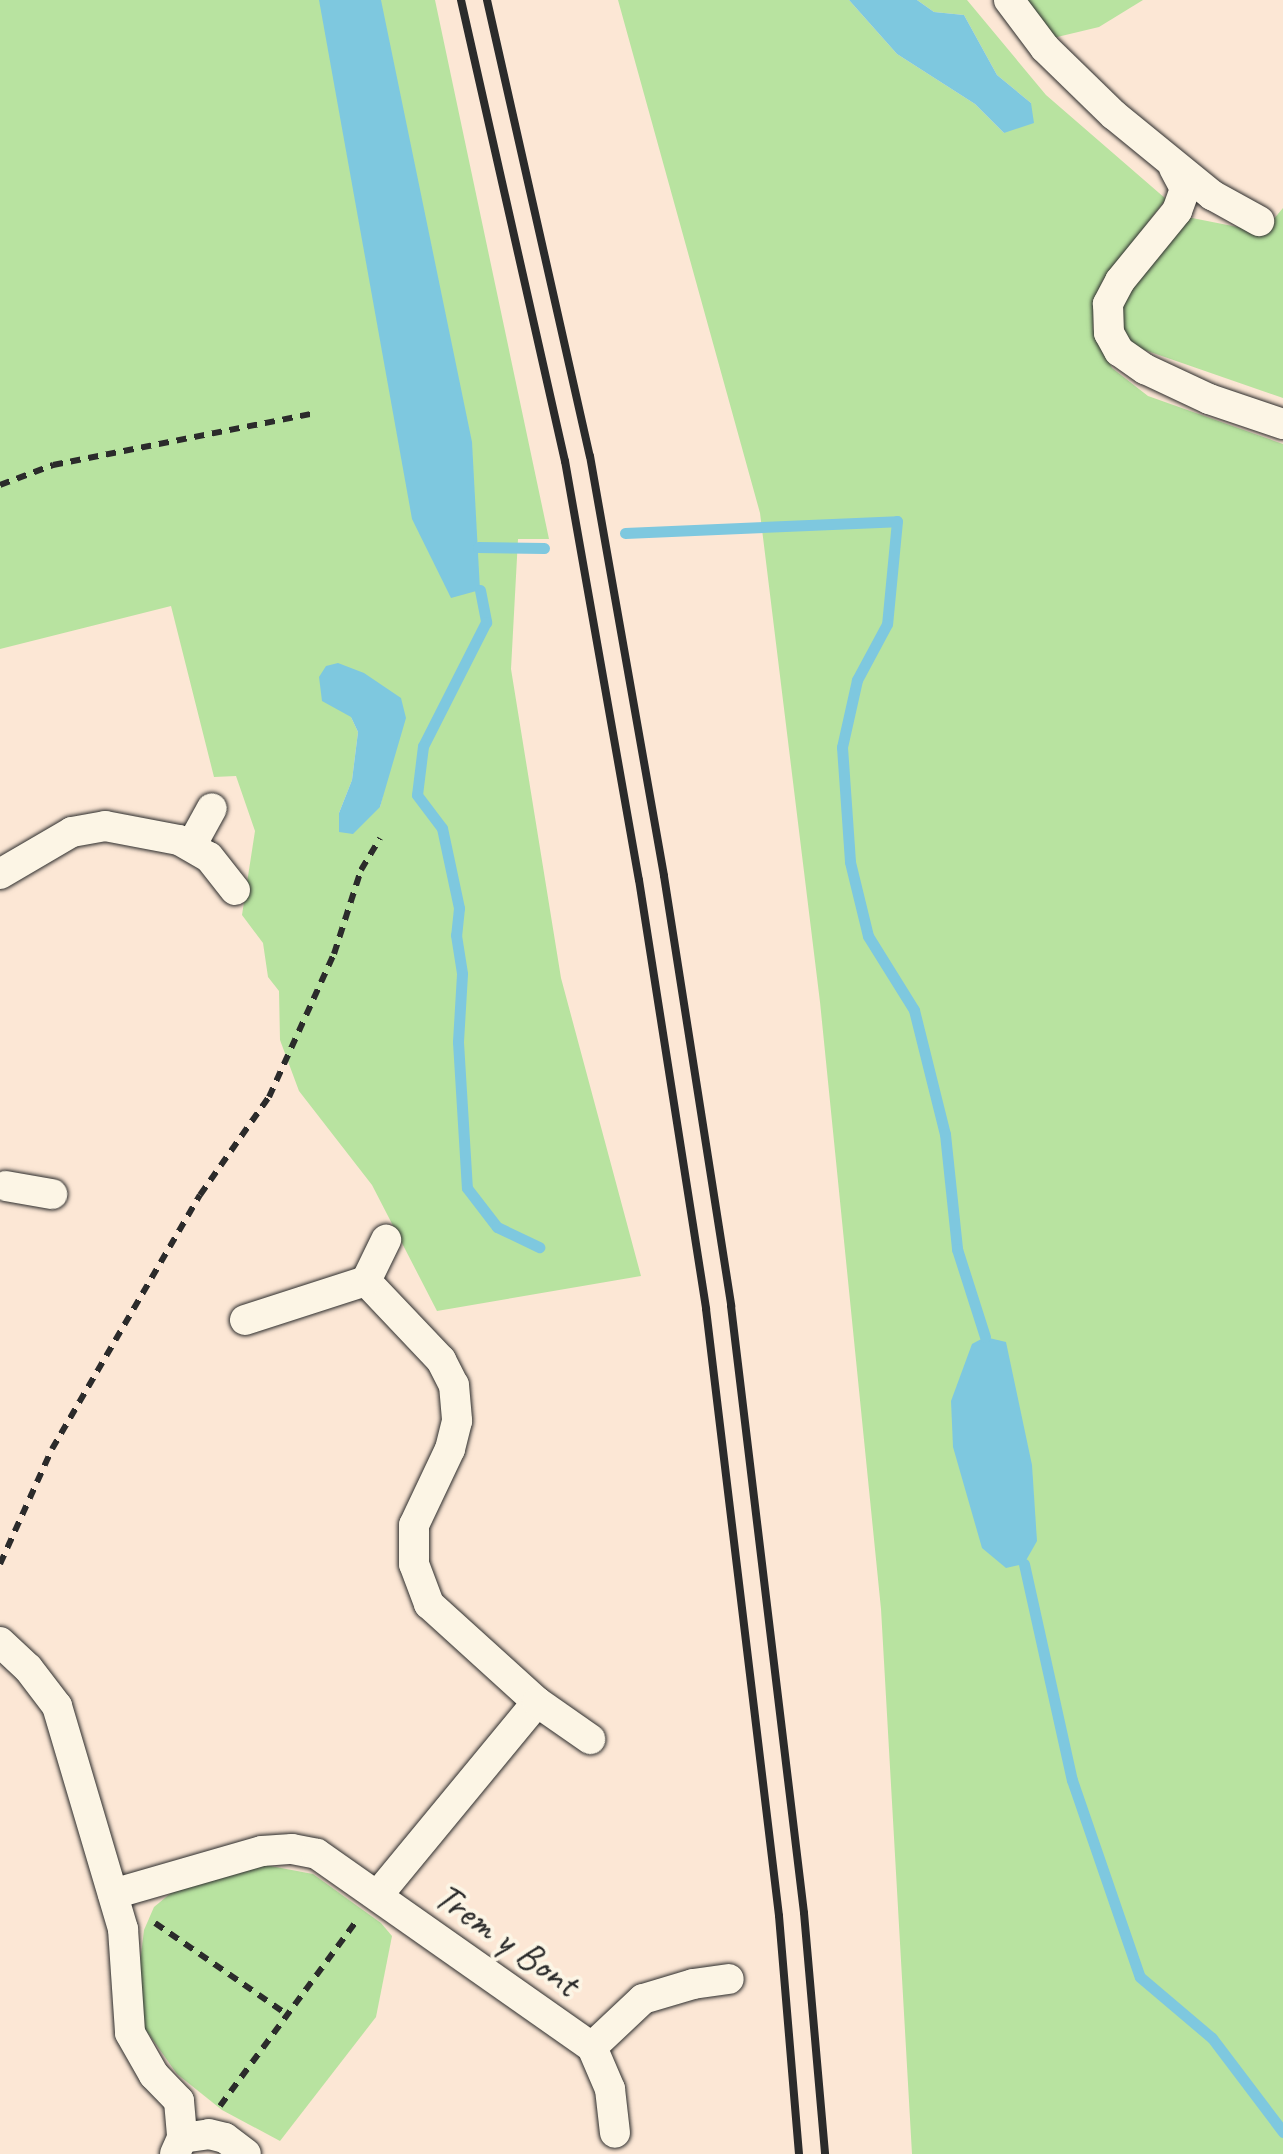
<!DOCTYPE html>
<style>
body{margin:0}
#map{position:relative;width:1283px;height:2154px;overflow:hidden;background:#fce7d5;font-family:Caveat,sans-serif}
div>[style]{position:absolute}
.green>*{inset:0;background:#b8e3a0}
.water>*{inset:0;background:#7ec8df}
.stream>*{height:11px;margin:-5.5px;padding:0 5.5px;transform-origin:5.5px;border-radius:5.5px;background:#7ec8df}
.path>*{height:6px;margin-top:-3px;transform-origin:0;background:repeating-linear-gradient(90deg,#2b2b2b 0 10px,transparent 0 18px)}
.roads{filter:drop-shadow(0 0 2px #2b2b2b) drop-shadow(0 0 2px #2b2b2b)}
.street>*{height:30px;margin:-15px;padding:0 15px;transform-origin:15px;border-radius:15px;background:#fcf5e5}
.rail>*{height:8px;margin:-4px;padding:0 4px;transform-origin:4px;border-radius:4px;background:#2b2b2b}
span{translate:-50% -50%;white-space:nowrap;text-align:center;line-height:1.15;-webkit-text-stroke:8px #fcf5e5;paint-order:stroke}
.street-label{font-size:40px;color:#2b2b2b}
</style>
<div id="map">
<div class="green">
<i style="clip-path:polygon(evenodd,0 0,435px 0,549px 539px,518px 539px,511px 669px,561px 978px,641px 1276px,437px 1311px,372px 1185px,299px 1091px,280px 1040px,279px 991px,268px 977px,263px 943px,242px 915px,255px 831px,236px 776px,214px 777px,171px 606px,0 649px,0 0,351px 717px,390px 766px,380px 807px,339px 813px,352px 780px,358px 732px,351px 717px)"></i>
<i style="clip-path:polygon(618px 0,849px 0,897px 54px,975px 104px,1004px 133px,1031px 103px,997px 75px,964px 15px,934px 12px,917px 0,967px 0,1046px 95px,1166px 199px,1103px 280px,1094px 302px,1093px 329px,1112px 368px,1148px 396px,1283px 444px,1283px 2154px,912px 2154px,881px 1609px,820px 1002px,760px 513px)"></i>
<i style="clip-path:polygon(1026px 0,1143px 0,1099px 27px,1053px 38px)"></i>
<i style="clip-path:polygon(1283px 208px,1283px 398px,1133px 346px,1121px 327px,1116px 307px,1187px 217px,1263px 232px)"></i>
<i style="clip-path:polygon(265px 1865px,313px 1874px,381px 1923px,392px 1936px,376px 2017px,280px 2141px,222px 2110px,177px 2074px,143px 2026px,139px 1972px,144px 1930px,154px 1907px,171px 1893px,247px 1866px)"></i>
</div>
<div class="water">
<i style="clip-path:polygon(319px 0,381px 0,472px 442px,480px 590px,451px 598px,412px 519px)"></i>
<i style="clip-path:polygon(849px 0,917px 0,934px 12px,964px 15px,997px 75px,1031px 103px,1034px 123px,1004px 133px,975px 104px,897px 54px)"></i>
<i style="clip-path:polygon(338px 663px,364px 673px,401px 698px,406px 718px,380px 807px,353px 834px,339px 832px,339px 813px,352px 780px,358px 732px,351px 717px,322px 701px,319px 677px,326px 666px)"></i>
<i style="clip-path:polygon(985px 1337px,1006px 1342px,1032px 1465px,1037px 1541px,1024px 1564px,1006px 1568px,982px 1548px,953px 1447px,951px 1401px,972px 1344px)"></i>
</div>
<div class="stream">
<i style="left:625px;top:533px;width:272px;rotate:-2.5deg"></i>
<i style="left:897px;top:521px;width:103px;rotate:95.5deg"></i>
<i style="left:887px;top:624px;width:64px;rotate:118.2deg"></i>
<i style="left:857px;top:680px;width:69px;rotate:102.6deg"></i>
<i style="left:842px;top:747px;width:115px;rotate:86deg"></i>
<i style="left:850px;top:862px;width:76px;rotate:76.3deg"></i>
<i style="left:868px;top:936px;width:87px;rotate:58.1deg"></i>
<i style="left:914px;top:1010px;width:128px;rotate:76deg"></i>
<i style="left:945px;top:1134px;width:116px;rotate:84deg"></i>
<i style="left:957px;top:1249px;width:92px;rotate:72.3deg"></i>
<i style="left:478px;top:547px;width:66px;rotate:0.9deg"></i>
<i style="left:480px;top:590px;width:33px;rotate:79deg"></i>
<i style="left:486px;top:622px;width:139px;rotate:116.9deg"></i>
<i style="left:423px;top:746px;width:49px;rotate:97deg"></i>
<i style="left:417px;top:795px;width:41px;rotate:52.9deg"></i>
<i style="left:442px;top:828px;width:82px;rotate:78deg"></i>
<i style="left:459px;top:908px;width:27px;rotate:96deg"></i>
<i style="left:456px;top:935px;width:39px;rotate:81deg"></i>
<i style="left:462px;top:974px;width:68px;rotate:93.4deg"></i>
<i style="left:458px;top:1042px;width:146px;rotate:86.5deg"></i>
<i style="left:467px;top:1188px;width:49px;rotate:52.4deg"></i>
<i style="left:497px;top:1227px;width:47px;rotate:25.5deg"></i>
<i style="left:1024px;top:1564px;width:221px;rotate:77.5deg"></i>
<i style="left:1072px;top:1780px;width:208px;rotate:71deg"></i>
<i style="left:1140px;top:1977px;width:94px;rotate:40.3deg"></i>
<i style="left:1212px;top:2038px;width:118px;rotate:52.9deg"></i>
</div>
<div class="path">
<i style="left:0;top:485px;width:57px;rotate:-20.7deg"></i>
<i style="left:53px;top:465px;width:267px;rotate:-11.2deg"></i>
<i style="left:0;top:1564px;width:126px;rotate:-65.7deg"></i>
<i style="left:52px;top:1449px;width:294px;rotate:-59.8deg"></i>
<i style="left:200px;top:1195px;width:120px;rotate:-54.9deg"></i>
<i style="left:269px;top:1097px;width:157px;rotate:-65.6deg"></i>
<i style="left:334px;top:954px;width:88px;rotate:-72.2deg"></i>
<i style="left:361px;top:870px;width:37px;rotate:-59deg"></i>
<i style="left:155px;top:1923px;width:158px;rotate:34.7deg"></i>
<i style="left:220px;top:2106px;width:232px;rotate:-53.6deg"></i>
</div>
<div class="roads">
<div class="street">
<i style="left:1009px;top:0;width:60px;rotate:53.1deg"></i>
<i style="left:1045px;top:48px;width:96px;rotate:44.2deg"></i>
<i style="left:1114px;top:115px;width:127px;rotate:39.2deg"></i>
<i style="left:1212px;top:195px;width:54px;rotate:29deg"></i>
<i style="left:1174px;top:168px;width:24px;rotate:62deg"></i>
<i style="left:1185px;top:189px;width:23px;rotate:110deg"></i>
<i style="left:1177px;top:211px;width:90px;rotate:129.2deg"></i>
<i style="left:1120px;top:281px;width:26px;rotate:118deg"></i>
<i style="left:1108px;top:304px;width:29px;rotate:88deg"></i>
<i style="left:1109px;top:333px;width:21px;rotate:61deg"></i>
<i style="left:1119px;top:351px;width:32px;rotate:35deg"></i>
<i style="left:1145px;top:369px;width:71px;rotate:25.1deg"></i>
<i style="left:1209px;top:399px;width:78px;rotate:18.7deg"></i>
<i style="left:191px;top:846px;width:43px;rotate:-61.1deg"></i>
<i style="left:0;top:874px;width:83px;rotate:-30.3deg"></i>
<i style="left:72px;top:832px;width:34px;rotate:-10deg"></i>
<i style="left:105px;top:826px;width:75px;rotate:10.7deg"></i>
<i style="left:179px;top:840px;width:34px;rotate:30deg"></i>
<i style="left:209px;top:857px;width:42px;rotate:51.8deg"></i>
<i style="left:6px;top:1186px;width:47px;rotate:9.9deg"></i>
<i style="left:366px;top:1281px;width:109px;rotate:46.5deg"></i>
<i style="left:441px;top:1360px;width:28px;rotate:63deg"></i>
<i style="left:454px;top:1385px;width:36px;rotate:85deg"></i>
<i style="left:457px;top:1421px;width:29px;rotate:104deg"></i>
<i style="left:450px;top:1449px;width:84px;rotate:115.3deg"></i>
<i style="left:414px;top:1525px;width:39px;rotate:90deg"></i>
<i style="left:414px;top:1564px;width:43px;rotate:69.4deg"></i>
<i style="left:429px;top:1604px;width:146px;rotate:42.2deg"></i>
<i style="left:537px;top:1702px;width:250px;rotate:129.5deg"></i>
<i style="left:245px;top:1320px;width:127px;rotate:-17.9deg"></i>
<i style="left:366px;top:1281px;width:46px;rotate:-64deg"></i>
<i style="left:0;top:1642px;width:38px;rotate:43deg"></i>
<i style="left:28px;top:1668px;width:48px;rotate:52.7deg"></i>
<i style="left:57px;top:1706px;width:233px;rotate:73.5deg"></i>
<i style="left:123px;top:1929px;width:104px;rotate:86.1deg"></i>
<i style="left:130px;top:2033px;width:48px;rotate:60.3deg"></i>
<i style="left:154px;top:2075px;width:36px;rotate:46deg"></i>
<i style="left:179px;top:2101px;width:37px;rotate:85deg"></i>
<i style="left:182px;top:2138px;width:17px;rotate:114deg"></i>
<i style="left:537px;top:1702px;width:65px;rotate:34.9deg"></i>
<i style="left:113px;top:1894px;width:155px;rotate:-16.1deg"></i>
<i style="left:262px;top:1851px;width:30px;rotate:-4deg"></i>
<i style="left:292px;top:1849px;width:25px;rotate:11deg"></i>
<i style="left:317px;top:1854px;width:336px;rotate:35.1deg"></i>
<i style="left:592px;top:2047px;width:46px;rotate:66.8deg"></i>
<i style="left:610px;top:2089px;width:44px;rotate:83.5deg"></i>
<i style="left:592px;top:2047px;width:70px;rotate:-43.3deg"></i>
<i style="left:643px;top:1999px;width:52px;rotate:-16.7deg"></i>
<i style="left:693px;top:1984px;width:36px;rotate:-8deg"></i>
<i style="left:182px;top:2138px;width:27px;rotate:-8deg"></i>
<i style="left:209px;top:2134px;width:16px;rotate:14deg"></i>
<i style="left:225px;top:2138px;width:26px;rotate:37deg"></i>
</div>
</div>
<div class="rail">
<i style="left:461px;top:0;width:473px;rotate:77.3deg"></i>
<i style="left:565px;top:461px;width:425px;rotate:80deg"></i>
<i style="left:639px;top:880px;width:434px;rotate:81.1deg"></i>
<i style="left:706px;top:1309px;width:611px;rotate:83.14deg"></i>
<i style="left:779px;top:1916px;width:239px;rotate:85.2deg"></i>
<i style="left:487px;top:0;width:467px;rotate:77.3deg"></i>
<i style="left:590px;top:456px;width:426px;rotate:80deg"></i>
<i style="left:664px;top:876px;width:435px;rotate:81.1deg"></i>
<i style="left:731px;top:1306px;width:611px;rotate:83.14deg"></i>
<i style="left:804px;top:1913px;width:242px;rotate:85deg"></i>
</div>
<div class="street-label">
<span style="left:507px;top:1939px;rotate:35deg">Trem y Bont</span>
</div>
</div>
